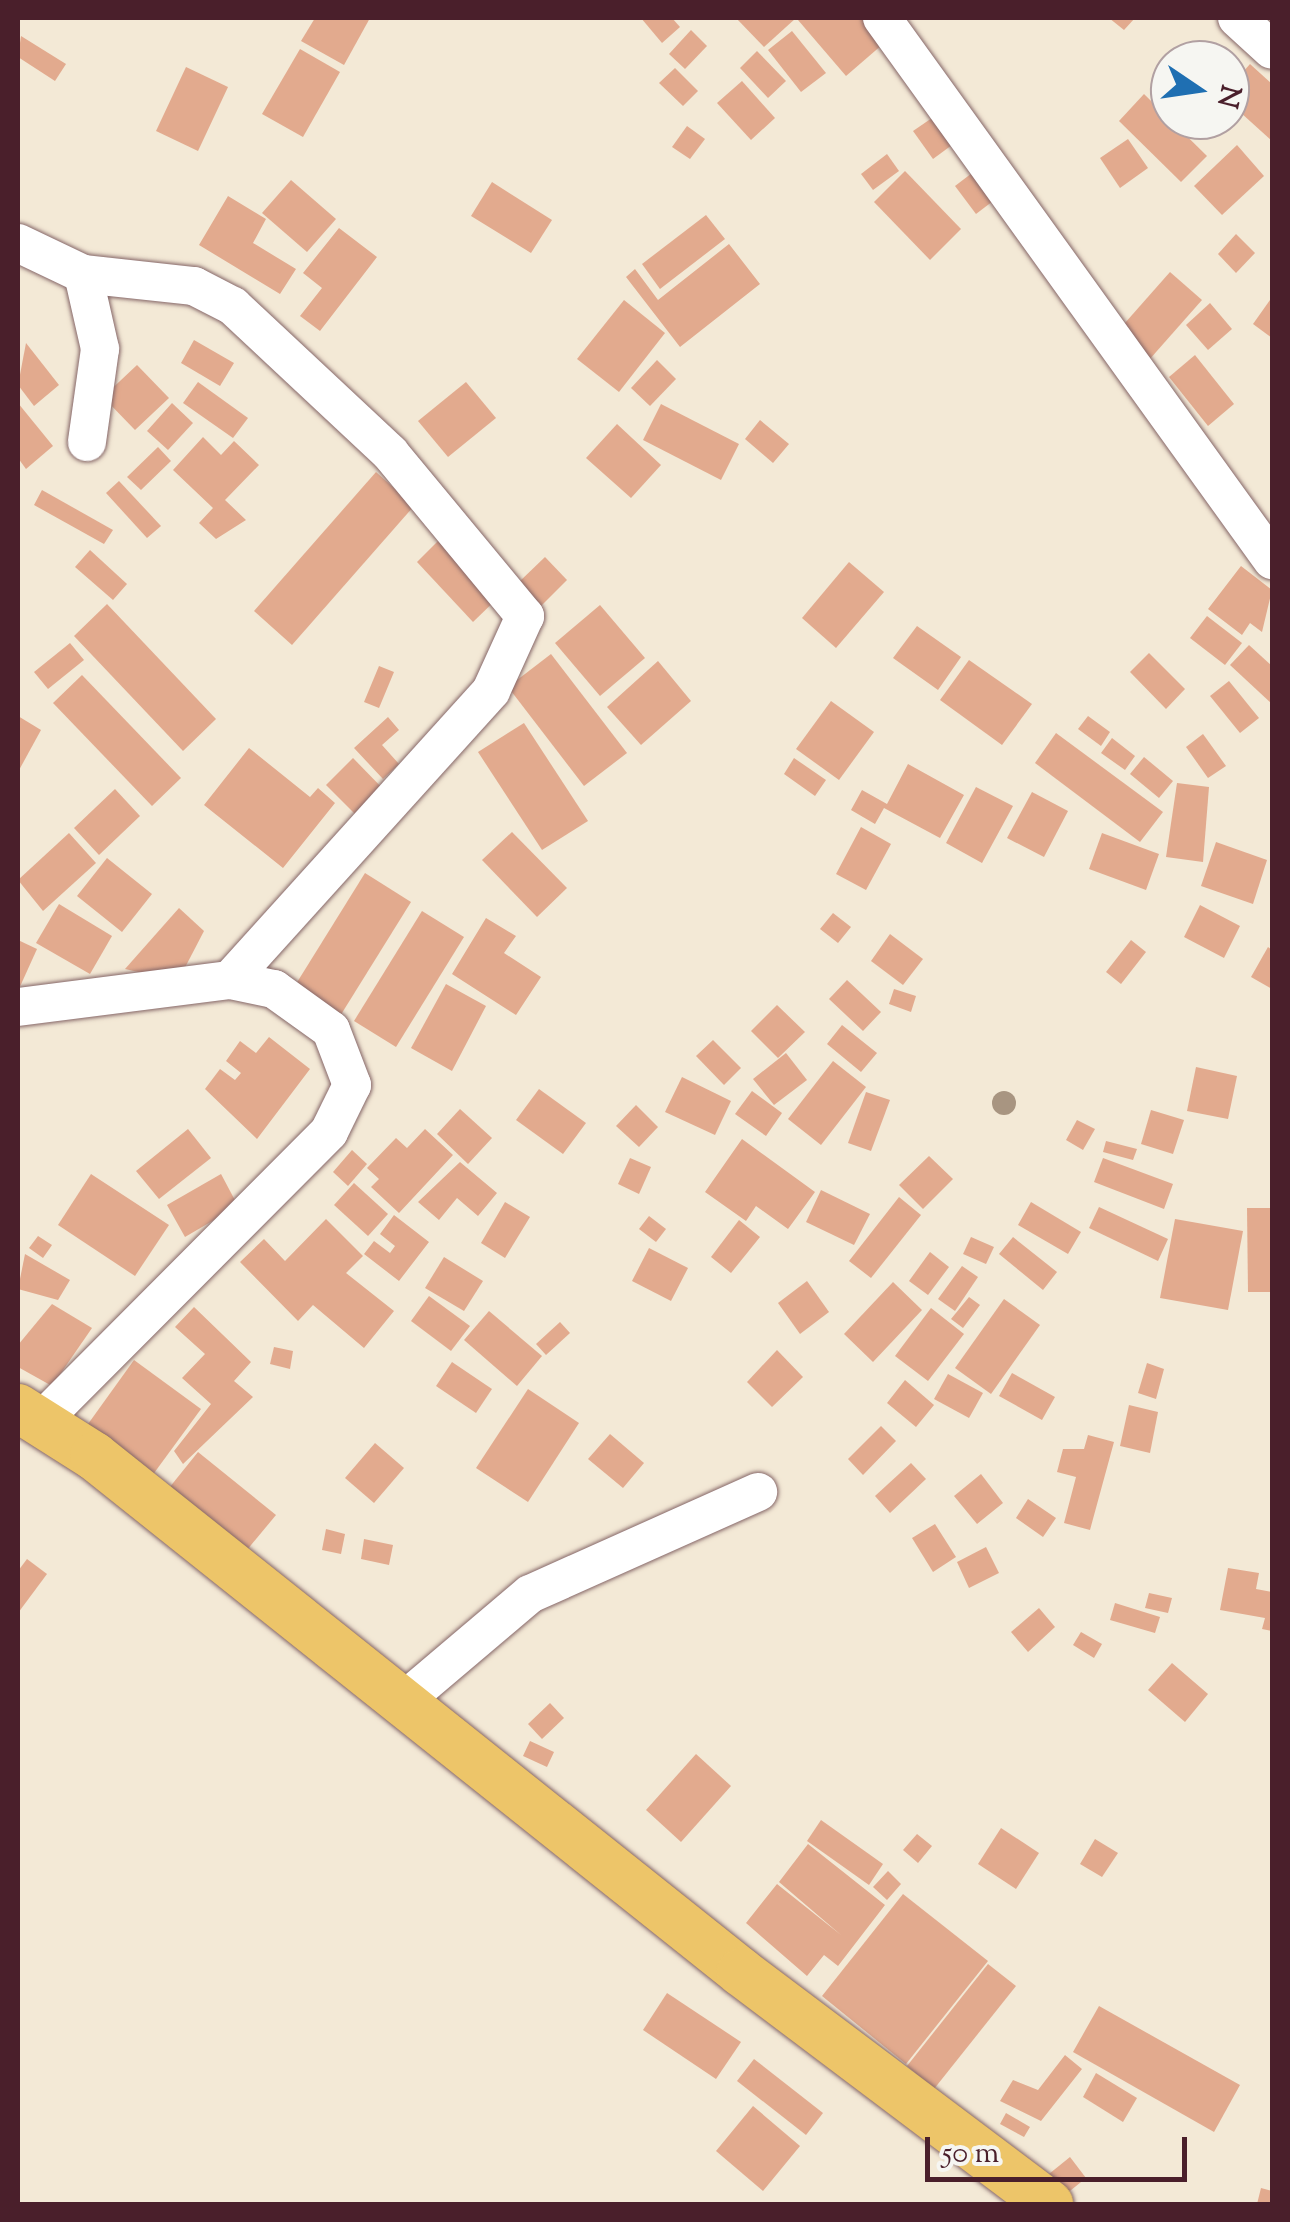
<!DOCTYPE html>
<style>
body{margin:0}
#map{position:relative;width:1290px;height:2222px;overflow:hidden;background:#f3e9d6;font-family:"Sorts Mill Goudy",serif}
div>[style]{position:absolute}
.building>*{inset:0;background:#e2aa8e}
.roads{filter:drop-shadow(0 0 2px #856667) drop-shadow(0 0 2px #856667)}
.minor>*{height:38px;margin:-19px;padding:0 19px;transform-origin:19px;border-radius:19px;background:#fff}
.major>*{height:48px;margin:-24px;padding:0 24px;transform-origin:24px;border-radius:24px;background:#edc569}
.trees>*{width:24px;height:24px;margin:-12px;border-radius:50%;background:#a89581}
span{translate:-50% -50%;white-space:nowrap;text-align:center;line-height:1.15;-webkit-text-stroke:8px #f6f6f2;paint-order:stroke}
.frame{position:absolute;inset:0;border:20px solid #4a1f2b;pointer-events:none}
.north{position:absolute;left:1150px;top:40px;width:100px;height:100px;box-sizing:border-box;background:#f6f6f2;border:2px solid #b1a0a2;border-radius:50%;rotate:103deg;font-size:28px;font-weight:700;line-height:40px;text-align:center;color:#4a1f2b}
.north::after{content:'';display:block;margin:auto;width:35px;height:45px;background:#1f6fb2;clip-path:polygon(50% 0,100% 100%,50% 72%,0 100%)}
.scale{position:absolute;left:925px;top:2137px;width:262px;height:45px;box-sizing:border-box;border:5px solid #4a1f2b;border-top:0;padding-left:12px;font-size:30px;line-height:35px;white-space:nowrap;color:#4a1f2b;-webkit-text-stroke:8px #f6f6f2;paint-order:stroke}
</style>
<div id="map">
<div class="building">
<i style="clip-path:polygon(315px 18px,370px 18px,344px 65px,301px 41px)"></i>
<i style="clip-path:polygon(641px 18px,672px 18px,680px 27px,662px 43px)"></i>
<i style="clip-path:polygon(736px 18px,796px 18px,764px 47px)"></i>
<i style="clip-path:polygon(861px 18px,883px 44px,846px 76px,798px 20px)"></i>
<i style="clip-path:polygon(1109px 18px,1135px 18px,1124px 30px)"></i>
<i style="clip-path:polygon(691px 30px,707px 46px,685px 69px,669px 54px)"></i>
<i style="clip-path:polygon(792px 31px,826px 73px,801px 92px,768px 50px)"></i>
<i style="clip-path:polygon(21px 36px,66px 64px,55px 81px,18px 57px)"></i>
<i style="clip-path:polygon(300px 49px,340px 72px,303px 137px,262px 114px)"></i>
<i style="clip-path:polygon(757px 51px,786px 81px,768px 98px,740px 68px)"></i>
<i style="clip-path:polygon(1250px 64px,1272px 84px,1272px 141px,1230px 103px,1230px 87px)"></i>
<i style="clip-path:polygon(186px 67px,228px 87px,198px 151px,156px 131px)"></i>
<i style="clip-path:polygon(675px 68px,698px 91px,683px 106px,659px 83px)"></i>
<i style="clip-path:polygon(742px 81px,775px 118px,751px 140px,717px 103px)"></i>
<i style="clip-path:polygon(1144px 94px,1207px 156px,1181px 182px,1119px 121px)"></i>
<i style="clip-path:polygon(932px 118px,952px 145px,933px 159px,913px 131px)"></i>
<i style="clip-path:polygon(687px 126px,705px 139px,690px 159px,672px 147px)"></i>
<i style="clip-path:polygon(1128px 139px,1148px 168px,1120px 188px,1100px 158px)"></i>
<i style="clip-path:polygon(1237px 145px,1264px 176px,1222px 215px,1194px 186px)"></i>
<i style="clip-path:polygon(887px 154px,899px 171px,873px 190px,861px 174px)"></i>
<i style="clip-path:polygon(976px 170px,997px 198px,976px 214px,955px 186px)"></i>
<i style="clip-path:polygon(905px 171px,961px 229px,930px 260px,874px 202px)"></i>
<i style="clip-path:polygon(291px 180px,336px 219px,307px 252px,262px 213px)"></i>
<i style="clip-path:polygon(492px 182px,552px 220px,531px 253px,471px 216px)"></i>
<i style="clip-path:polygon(228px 196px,266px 219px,253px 243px,296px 269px,280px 294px,199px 245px)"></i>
<i style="clip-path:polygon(706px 215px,725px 239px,660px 289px,642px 264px)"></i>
<i style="clip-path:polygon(339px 228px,377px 257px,320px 331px,300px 316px,322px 288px,303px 273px)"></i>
<i style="clip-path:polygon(1236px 234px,1255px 253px,1236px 273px,1218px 254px)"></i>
<i style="clip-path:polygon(729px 244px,760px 284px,680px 347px,626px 277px,635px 269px,658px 300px)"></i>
<i style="clip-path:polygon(1170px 272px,1202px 300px,1149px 360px,1117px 332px)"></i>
<i style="clip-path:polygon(624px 300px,665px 333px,619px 392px,577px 359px)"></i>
<i style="clip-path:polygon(1270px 300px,1272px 302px,1272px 338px,1253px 324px)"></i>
<i style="clip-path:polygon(1210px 303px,1232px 329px,1208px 350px,1186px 325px)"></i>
<i style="clip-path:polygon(194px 340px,234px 363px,220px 386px,181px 363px)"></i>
<i style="clip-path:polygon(26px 343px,59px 385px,34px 406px,18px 385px)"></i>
<i style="clip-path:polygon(1195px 355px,1234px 404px,1208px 426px,1169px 377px)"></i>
<i style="clip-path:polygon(657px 360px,676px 379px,650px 406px,631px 388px)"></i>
<i style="clip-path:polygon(137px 365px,169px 398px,135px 430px,103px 397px)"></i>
<i style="clip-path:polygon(198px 382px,248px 418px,233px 438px,183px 403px)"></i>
<i style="clip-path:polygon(466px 382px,496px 418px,448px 457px,418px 421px)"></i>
<i style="clip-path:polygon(18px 403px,53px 446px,26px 469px,18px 458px)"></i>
<i style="clip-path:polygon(172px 403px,193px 423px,168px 450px,147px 431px)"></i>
<i style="clip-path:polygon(661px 404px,739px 444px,721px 480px,643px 440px)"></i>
<i style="clip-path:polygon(760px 420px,789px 444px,773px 463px,745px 439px)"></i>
<i style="clip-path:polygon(617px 424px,661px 465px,631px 498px,586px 458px)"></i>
<i style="clip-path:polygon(203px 437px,221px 455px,234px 441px,259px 465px,225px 500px,246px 520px,216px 539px,199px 523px,213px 508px,173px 470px)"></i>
<i style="clip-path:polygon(158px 447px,171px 461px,141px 490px,127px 477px)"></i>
<i style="clip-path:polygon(376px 472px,414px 506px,292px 645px,254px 611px)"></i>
<i style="clip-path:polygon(119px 481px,161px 526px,147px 538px,106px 493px)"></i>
<i style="clip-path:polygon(42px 490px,113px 530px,104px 544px,34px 505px)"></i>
<i style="clip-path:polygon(448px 531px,505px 591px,473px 622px,417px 562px)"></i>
<i style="clip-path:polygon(90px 550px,127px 584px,113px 600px,75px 567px)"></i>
<i style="clip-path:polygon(545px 557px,567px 580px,541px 606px,519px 582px)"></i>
<i style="clip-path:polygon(849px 562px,884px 592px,836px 648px,802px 618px)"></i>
<i style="clip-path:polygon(1241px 566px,1272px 590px,1262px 632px,1250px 623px,1242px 635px,1208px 609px)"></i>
<i style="clip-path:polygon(107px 604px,216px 719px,183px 751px,74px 636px)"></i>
<i style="clip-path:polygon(600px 605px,645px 658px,600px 696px,555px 643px)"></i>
<i style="clip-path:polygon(1207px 616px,1242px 643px,1225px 665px,1190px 638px)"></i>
<i style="clip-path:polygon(917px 626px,961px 657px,938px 690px,893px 658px)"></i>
<i style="clip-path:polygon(70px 643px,84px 660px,48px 689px,34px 672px)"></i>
<i style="clip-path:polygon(1249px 645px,1272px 666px,1272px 704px,1230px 665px)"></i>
<i style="clip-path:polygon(1149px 653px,1185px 689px,1166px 709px,1130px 672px)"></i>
<i style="clip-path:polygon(551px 654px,627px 753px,584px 786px,508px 687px)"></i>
<i style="clip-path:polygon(969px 660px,1032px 704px,1002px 745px,940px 700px)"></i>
<i style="clip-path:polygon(658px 661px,691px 701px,641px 745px,607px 707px)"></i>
<i style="clip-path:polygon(379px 666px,394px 672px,379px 708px,364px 702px)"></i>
<i style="clip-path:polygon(82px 675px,181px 778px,152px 806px,53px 703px)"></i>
<i style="clip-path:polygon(1229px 681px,1259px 718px,1240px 733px,1210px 696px)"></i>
<i style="clip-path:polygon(831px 701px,874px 732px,839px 780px,796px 749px)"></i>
<i style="clip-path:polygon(18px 716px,41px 730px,18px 772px)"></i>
<i style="clip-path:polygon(1088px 716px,1110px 732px,1101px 746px,1078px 729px)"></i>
<i style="clip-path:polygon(388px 717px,399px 730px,382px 745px,399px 764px,383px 779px,354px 748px)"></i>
<i style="clip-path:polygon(524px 723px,588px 821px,542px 850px,478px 752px)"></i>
<i style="clip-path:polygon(1056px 733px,1163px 812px,1140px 842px,1035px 763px)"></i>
<i style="clip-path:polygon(1203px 734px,1226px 766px,1208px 778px,1186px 747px)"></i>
<i style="clip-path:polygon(1112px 738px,1135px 756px,1125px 770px,1101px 753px)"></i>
<i style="clip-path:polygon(249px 748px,310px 797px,318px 788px,335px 803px,283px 868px,204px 805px)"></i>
<i style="clip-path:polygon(1144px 757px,1173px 781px,1159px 798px,1130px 774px)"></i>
<i style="clip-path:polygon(353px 758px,390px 796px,363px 822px,326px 785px)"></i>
<i style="clip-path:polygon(794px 758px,826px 780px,815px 796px,784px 774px)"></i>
<i style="clip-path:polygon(908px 764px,964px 795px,940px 838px,884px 808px,875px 824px,851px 810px,862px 790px,887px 804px)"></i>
<i style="clip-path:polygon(1177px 783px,1209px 787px,1203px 862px,1166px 857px)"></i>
<i style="clip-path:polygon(976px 787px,1013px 806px,982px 863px,946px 843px)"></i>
<i style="clip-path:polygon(115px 789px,140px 816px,99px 855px,74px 828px)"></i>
<i style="clip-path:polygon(1032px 792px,1068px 811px,1044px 857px,1007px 838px)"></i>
<i style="clip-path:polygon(861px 827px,891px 844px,866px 890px,836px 874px)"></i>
<i style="clip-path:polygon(512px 832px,567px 888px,537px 917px,482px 860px)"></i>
<i style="clip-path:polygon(69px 833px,96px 863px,43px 911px,18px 880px)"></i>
<i style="clip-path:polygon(1102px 833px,1159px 854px,1146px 890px,1089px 869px)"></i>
<i style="clip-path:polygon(1216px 842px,1267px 860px,1253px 904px,1201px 886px)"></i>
<i style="clip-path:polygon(107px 858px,152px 894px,122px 932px,77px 896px)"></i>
<i style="clip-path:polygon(365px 873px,411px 902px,337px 1021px,291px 992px)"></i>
<i style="clip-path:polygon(59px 904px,112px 936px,90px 974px,36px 943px)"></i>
<i style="clip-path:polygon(1200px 905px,1240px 926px,1224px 958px,1184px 937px)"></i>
<i style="clip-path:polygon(179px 908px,204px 931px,178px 981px,125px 969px)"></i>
<i style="clip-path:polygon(422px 911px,464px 937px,396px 1047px,354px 1021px)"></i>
<i style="clip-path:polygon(833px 913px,851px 927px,838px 943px,820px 929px)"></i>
<i style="clip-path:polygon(486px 918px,516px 936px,504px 953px,541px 977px,516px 1015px,452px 974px)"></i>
<i style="clip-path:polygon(890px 934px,923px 959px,903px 985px,871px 961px)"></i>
<i style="clip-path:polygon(18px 940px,37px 949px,18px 991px)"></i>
<i style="clip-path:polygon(1131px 940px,1146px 952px,1121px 984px,1106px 972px)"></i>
<i style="clip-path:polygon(1268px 947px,1272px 950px,1272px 989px,1251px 977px)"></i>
<i style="clip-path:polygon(847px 980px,881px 1012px,863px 1031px,829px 999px)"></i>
<i style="clip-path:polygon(446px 984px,486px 1006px,452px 1071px,411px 1048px)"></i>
<i style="clip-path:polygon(894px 989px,916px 996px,911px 1012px,889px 1004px)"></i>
<i style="clip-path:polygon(777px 1005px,805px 1032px,778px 1058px,751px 1031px)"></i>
<i style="clip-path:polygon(842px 1025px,877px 1053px,861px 1072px,827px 1044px)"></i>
<i style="clip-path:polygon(269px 1037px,310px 1069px,257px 1139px,205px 1089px,220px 1069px,235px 1080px,241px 1073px,226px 1061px,240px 1041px,256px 1053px)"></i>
<i style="clip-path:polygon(713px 1040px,741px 1068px,724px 1085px,696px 1056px)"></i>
<i style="clip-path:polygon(786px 1053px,807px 1080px,774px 1105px,753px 1079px)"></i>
<i style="clip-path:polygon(833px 1061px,866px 1087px,821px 1145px,788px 1119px)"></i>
<i style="clip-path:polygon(1196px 1067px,1237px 1076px,1228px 1119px,1187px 1111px)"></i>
<i style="clip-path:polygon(682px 1077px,731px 1101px,715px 1135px,665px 1112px)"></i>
<i style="clip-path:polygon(539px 1089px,586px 1123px,563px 1154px,516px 1120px)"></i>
<i style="clip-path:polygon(752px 1091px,782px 1113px,766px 1136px,735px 1114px)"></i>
<i style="clip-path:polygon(866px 1092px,890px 1100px,871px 1151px,848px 1143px)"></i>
<i style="clip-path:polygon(636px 1105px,658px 1127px,639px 1147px,616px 1126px)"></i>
<i style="clip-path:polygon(460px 1109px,492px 1138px,468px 1164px,437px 1134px)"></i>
<i style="clip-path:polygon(1151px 1110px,1184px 1120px,1173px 1154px,1141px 1144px)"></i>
<i style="clip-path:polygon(1077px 1120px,1095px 1129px,1083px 1150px,1066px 1140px)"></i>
<i style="clip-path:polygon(188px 1129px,211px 1158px,159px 1199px,136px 1171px)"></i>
<i style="clip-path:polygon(425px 1129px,453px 1155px,399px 1213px,371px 1187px,379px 1179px,367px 1168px,396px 1138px,407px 1148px)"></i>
<i style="clip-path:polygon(742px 1139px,815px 1192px,788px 1229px,756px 1206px,746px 1221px,705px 1192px)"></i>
<i style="clip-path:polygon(1106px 1141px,1137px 1149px,1133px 1160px,1103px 1152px)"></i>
<i style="clip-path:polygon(352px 1150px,367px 1164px,348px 1186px,333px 1172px)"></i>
<i style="clip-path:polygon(929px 1156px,953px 1179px,923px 1209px,899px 1185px)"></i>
<i style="clip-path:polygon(630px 1158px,651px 1167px,639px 1194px,618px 1184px)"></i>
<i style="clip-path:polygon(1103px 1158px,1173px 1184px,1164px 1209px,1094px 1182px)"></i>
<i style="clip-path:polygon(460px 1162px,497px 1193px,478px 1216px,457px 1198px,439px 1220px,418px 1202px)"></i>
<i style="clip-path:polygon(91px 1174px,169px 1225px,135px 1276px,58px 1225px)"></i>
<i style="clip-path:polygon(221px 1174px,238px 1206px,185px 1237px,167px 1205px)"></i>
<i style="clip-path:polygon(354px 1183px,388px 1214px,368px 1236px,334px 1205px)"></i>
<i style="clip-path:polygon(821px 1190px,870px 1214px,854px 1245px,806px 1222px)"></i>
<i style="clip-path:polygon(899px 1197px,921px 1215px,871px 1278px,849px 1261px)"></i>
<i style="clip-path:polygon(505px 1202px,530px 1217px,505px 1258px,481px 1243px)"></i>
<i style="clip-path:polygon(1031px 1202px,1081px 1232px,1068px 1254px,1018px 1225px)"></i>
<i style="clip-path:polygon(1099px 1207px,1168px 1239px,1158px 1261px,1089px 1228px)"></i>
<i style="clip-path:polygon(1247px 1208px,1272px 1208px,1272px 1292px,1248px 1292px)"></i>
<i style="clip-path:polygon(394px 1215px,429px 1242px,399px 1281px,364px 1254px,374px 1241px,390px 1253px,395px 1246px,380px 1234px)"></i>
<i style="clip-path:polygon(649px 1216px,666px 1229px,656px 1242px,639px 1229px)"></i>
<i style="clip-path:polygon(326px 1219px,363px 1256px,346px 1273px,394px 1311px,364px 1348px,313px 1305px,298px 1321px,240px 1262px,264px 1239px,285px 1261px)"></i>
<i style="clip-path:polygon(1175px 1219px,1243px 1231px,1228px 1310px,1160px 1298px)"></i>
<i style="clip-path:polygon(739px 1220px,760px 1237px,731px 1273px,711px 1257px)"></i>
<i style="clip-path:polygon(38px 1236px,52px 1245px,43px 1258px,29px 1248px)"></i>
<i style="clip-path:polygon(971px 1237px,994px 1247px,986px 1264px,963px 1254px)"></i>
<i style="clip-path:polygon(1013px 1237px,1057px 1272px,1043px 1290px,999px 1254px)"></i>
<i style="clip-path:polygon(649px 1248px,688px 1268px,671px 1301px,632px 1281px)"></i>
<i style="clip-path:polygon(930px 1252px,949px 1267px,928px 1295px,909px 1281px)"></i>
<i style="clip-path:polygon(25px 1254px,70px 1280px,58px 1300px,18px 1289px)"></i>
<i style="clip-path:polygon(444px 1257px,483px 1281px,464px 1311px,425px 1288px)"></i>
<i style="clip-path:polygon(962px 1266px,978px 1277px,955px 1311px,938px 1299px)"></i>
<i style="clip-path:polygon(807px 1281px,829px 1312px,800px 1334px,778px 1303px)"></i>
<i style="clip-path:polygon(893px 1282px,922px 1310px,873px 1362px,844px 1334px)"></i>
<i style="clip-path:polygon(429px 1296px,470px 1326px,451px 1351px,411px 1321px)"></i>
<i style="clip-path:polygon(969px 1297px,980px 1305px,963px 1328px,951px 1319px)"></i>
<i style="clip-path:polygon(1004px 1299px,1040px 1325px,991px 1394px,955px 1368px)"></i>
<i style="clip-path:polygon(52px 1304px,92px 1328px,52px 1386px,18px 1367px,18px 1345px)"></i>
<i style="clip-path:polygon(194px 1307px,251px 1362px,234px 1381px,253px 1397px,183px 1464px,174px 1451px,211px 1404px,182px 1378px,205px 1354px,175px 1327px)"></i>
<i style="clip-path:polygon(931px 1308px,964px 1334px,928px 1381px,895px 1356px)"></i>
<i style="clip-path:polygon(489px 1311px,542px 1356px,517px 1386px,464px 1340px)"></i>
<i style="clip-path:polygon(560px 1322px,570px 1333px,546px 1355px,536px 1344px)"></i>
<i style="clip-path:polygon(274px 1347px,293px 1351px,290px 1369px,270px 1364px)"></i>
<i style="clip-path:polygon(777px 1350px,803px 1377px,772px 1407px,747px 1382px)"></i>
<i style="clip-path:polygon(134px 1360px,201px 1409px,149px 1480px,83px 1431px)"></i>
<i style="clip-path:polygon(452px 1362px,492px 1389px,476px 1413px,436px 1386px)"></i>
<i style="clip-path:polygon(1147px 1363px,1164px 1369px,1156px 1399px,1138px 1393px)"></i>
<i style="clip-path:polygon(1012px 1373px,1055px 1397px,1042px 1420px,999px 1396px)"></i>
<i style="clip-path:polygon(948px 1374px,983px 1393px,969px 1418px,934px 1399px)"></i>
<i style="clip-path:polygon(905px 1380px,934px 1405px,916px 1427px,887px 1403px)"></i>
<i style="clip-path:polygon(528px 1389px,579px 1423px,528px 1502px,476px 1468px)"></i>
<i style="clip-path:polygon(1129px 1405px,1158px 1412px,1150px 1453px,1120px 1446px)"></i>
<i style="clip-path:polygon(881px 1426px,896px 1441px,863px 1475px,848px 1459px)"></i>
<i style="clip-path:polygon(610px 1434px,644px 1463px,623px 1488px,588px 1459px)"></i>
<i style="clip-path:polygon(1088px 1435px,1114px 1442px,1090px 1530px,1064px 1523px,1076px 1477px,1057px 1472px,1063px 1449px,1084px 1449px)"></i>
<i style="clip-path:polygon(375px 1443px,404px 1468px,374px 1503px,345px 1478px)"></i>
<i style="clip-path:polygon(198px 1452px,276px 1515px,242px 1556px,165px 1493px)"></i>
<i style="clip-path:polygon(911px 1463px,926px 1479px,890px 1513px,875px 1496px)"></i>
<i style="clip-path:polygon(981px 1474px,1003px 1503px,977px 1524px,954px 1496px)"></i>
<i style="clip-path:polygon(1028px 1499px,1056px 1518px,1043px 1537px,1016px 1518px)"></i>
<i style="clip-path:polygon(935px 1524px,956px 1557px,933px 1572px,912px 1538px)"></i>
<i style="clip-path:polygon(326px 1529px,345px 1534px,341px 1554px,322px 1550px)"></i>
<i style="clip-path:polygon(364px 1539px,393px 1545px,389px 1565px,361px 1559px)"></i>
<i style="clip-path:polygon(986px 1547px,999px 1573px,969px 1588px,957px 1562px)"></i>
<i style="clip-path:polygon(27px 1559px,47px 1574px,18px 1613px,18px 1571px)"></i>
<i style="clip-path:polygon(1228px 1568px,1259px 1573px,1256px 1589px,1272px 1592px,1272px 1631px,1262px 1629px,1265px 1618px,1220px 1610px)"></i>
<i style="clip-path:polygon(1149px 1593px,1172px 1598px,1168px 1613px,1145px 1608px)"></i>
<i style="clip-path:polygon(1115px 1603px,1160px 1617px,1155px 1633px,1110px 1620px)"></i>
<i style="clip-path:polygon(1039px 1608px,1055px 1627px,1028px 1652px,1011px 1632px)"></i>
<i style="clip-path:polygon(1081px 1632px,1102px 1644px,1094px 1658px,1073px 1645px)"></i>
<i style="clip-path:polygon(1172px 1663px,1208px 1694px,1185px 1722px,1148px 1690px)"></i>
<i style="clip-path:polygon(550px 1703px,564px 1718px,542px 1739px,528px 1724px)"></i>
<i style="clip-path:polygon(530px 1741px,554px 1752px,547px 1767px,523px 1756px)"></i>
<i style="clip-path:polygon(696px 1754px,731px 1786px,681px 1842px,646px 1810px)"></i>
<i style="clip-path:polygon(821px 1820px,883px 1864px,869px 1885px,807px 1841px)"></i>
<i style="clip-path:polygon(1001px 1828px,1039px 1853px,1016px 1889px,978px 1864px)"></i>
<i style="clip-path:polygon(917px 1834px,932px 1846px,918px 1863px,903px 1850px)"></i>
<i style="clip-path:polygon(1095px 1839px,1118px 1853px,1102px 1877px,1080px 1864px)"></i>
<i style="clip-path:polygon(808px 1844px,885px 1905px,838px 1966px,824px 1955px,807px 1976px,746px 1923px,777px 1884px,841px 1935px,779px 1882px)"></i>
<i style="clip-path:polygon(888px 1871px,901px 1884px,887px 1900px,873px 1887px)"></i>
<i style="clip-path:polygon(903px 1894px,988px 1961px,906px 2064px,822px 1996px)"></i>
<i style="clip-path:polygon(988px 1964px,1016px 1986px,934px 2089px,907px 2066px)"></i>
<i style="clip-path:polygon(667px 1993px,741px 2042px,716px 2079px,643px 2030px)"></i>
<i style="clip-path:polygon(1099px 2006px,1240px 2085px,1214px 2132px,1073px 2052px)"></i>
<i style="clip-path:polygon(1065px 2055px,1082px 2069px,1041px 2121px,1000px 2101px,1013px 2080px,1038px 2090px)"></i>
<i style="clip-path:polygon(754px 2059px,823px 2113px,806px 2135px,737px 2081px)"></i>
<i style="clip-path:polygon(1096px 2073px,1137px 2098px,1123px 2122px,1083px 2097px)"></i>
<i style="clip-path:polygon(753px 2106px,800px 2146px,763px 2191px,716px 2151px)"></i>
<i style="clip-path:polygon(1006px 2113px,1030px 2127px,1024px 2137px,1000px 2124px)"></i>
<i style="clip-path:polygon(1070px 2157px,1086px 2178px,1060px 2199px,1044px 2178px)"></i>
<i style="clip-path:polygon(1261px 2188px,1272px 2191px,1272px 2204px,1257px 2204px)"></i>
</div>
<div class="roads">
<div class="minor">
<i style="left:882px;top:18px;width:668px;rotate:54.26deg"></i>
<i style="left:1237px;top:18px;width:47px;rotate:42.4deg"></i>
<i style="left:18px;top:243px;width:72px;rotate:25.5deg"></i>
<i style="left:83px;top:274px;width:112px;rotate:6.2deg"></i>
<i style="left:194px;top:286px;width:44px;rotate:27.1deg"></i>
<i style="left:233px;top:306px;width:215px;rotate:43.1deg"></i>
<i style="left:390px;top:453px;width:212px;rotate:50.4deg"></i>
<i style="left:525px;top:616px;width:82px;rotate:114.4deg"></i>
<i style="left:491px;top:691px;width:389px;rotate:132.1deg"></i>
<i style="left:83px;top:274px;width:77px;rotate:77.2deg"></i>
<i style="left:100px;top:349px;width:94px;rotate:98deg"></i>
<i style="left:18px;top:1007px;width:214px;rotate:-7.3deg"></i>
<i style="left:230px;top:980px;width:45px;rotate:11.6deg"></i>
<i style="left:274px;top:989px;width:70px;rotate:35.7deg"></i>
<i style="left:331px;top:1030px;width:59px;rotate:69.1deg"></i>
<i style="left:352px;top:1085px;width:52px;rotate:116.1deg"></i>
<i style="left:329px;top:1132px;width:408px;rotate:134.9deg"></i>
<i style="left:406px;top:1699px;width:162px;rotate:-40.3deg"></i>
<i style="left:530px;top:1594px;width:250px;rotate:-24.1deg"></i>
</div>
<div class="major">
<i style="left:18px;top:1408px;width:90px;rotate:32.3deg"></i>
<i style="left:94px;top:1456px;width:828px;rotate:38.57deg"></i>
<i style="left:741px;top:1972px;width:386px;rotate:37deg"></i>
</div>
</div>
<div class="trees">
<i style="left:1004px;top:1103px"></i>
</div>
<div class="frame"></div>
<div class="north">N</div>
<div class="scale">50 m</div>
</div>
